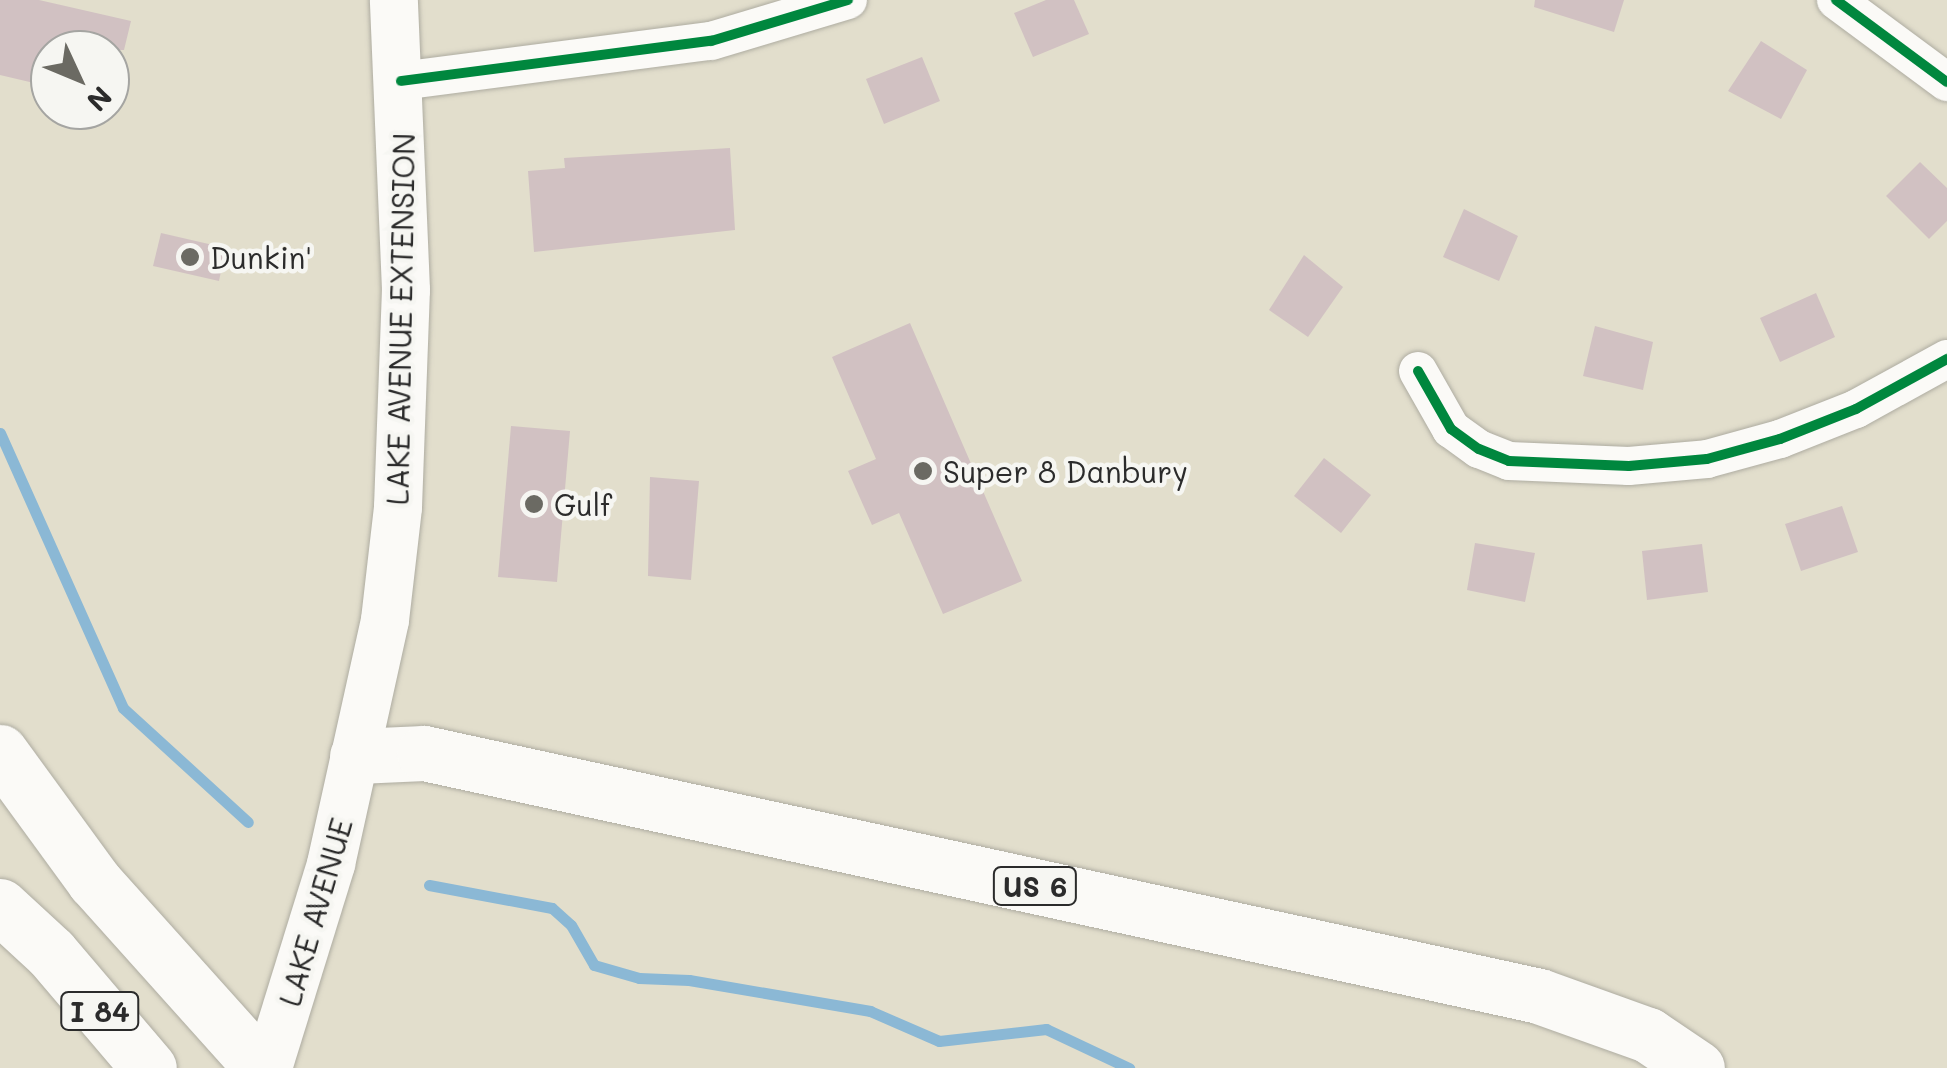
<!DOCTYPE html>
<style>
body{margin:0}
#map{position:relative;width:1947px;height:1068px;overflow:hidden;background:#e2decc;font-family:Mali,sans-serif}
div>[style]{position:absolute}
.stream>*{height:11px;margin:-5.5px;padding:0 5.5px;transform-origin:5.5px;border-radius:5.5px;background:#8bb8d5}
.building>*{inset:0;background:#d1c1c2}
.roads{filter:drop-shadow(0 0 2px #aeaca1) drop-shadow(0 0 2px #aeaca1)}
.minor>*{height:38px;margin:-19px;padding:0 19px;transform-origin:19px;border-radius:19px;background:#fbfaf7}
.major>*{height:48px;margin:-24px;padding:0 24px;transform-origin:24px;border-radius:24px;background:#fbfaf7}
.highway>*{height:55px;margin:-27.5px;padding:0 27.5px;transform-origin:27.5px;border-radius:27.5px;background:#fbfaf7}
.cycleway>*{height:10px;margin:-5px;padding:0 5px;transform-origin:5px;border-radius:5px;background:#00873e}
.dots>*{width:28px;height:28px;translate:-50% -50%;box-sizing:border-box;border:5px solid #f6f6f2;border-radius:50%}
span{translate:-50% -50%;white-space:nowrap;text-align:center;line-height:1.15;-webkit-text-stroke:9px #f6f6f2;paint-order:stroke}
.shield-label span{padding:2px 8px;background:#f6f6f2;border:2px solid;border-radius:8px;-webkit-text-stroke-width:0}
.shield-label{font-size:28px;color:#2b2b2b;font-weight:700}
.poi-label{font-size:30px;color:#2b2b2b}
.left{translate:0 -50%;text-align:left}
.street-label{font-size:30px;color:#2b2b2b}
.north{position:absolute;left:30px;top:30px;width:100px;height:100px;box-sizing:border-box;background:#f6f6f2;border:2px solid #a5a5a2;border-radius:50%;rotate:134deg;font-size:28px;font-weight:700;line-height:40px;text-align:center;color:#2b2b2b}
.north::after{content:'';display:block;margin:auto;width:35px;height:45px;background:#6b6a63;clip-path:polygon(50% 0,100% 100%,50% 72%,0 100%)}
</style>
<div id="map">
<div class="stream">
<i style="left:0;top:433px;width:301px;rotate:65.9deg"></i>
<i style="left:123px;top:708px;width:169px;rotate:42.4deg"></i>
<i style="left:429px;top:885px;width:125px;rotate:10.6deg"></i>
<i style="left:552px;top:908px;width:25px;rotate:42deg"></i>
<i style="left:571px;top:925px;width:46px;rotate:60.1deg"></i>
<i style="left:594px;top:965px;width:47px;rotate:16.1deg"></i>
<i style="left:639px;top:978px;width:50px;rotate:2.3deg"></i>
<i style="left:689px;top:980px;width:184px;rotate:9.7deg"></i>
<i style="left:870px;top:1011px;width:75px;rotate:23.5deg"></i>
<i style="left:939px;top:1041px;width:108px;rotate:-6.4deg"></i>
<i style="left:1046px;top:1029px;width:92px;rotate:25.2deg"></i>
</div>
<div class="building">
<i style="clip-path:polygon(0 0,39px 0,131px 21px,124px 50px,50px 50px,50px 71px,37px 68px,34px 83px,0 75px)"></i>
<i style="clip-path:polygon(1046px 0,1074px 0,1089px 34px,1033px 57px,1014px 13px)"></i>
<i style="clip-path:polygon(1535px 0,1624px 0,1614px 32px,1534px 7px)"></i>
<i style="clip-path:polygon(1761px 41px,1807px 70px,1781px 119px,1728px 91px)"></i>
<i style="clip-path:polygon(922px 57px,940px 101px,884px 124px,866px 79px)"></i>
<i style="clip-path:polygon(730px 148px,735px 230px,534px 252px,528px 171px,565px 168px,564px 158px)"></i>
<i style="clip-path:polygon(1920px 162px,1947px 188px,1947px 221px,1929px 239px,1886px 196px)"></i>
<i style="clip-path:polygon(1464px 209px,1518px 236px,1499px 281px,1443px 257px)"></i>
<i style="clip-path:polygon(161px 233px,226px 248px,219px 281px,153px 266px)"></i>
<i style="clip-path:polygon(1304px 255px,1343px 287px,1308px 337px,1269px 310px)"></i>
<i style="clip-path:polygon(1816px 293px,1835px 337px,1780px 362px,1760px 318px)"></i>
<i style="clip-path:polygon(910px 323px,1022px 581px,943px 614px,899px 513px,872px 525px,848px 471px,876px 459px,832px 357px)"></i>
<i style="clip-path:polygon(1595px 326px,1653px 342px,1643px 390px,1583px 376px)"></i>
<i style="clip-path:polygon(511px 426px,570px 431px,557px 582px,498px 577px)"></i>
<i style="clip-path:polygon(1324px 458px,1371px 495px,1341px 533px,1294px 496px)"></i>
<i style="clip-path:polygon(650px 477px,699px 481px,691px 580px,648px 576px)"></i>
<i style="clip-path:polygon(1842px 506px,1858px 552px,1801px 571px,1785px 524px)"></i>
<i style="clip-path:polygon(1475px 543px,1535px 553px,1525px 602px,1467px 590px)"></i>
<i style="clip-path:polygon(1702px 544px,1708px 592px,1647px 600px,1642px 551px)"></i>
</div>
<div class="roads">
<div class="minor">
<i style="left:1836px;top:0;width:138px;rotate:36.5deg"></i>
<i style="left:401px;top:81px;width:313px;rotate:-7.4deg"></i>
<i style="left:711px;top:41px;width:143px;rotate:-16.7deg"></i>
<i style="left:1418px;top:371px;width:67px;rotate:60.4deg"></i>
<i style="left:1451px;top:429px;width:34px;rotate:36deg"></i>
<i style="left:1479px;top:449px;width:32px;rotate:22deg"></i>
<i style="left:1509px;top:461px;width:120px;rotate:2.4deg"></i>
<i style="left:1629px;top:466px;width:78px;rotate:-5.1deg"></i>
<i style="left:1707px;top:459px;width:76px;rotate:-15.3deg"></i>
<i style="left:1780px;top:439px;width:82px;rotate:-21.5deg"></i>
<i style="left:1856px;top:409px;width:104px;rotate:-28.8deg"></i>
</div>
<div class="major">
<i style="left:268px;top:1068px;width:214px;rotate:-72.8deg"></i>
<i style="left:331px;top:864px;width:250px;rotate:-77.5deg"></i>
<i style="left:385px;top:620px;width:114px;rotate:-83.4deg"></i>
<i style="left:398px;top:507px;width:217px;rotate:-87.9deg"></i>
<i style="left:406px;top:290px;width:290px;rotate:-92.4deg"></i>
</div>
<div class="highway">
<i style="left:0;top:752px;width:160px;rotate:53.9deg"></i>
<i style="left:94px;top:881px;width:251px;rotate:48.1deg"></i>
<i style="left:357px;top:756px;width:67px;rotate:-2.6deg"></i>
<i style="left:424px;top:753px;width:1141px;rotate:12.29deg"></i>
<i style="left:1539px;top:996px;width:116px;rotate:19.7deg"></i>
<i style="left:1648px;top:1035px;width:59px;rotate:34deg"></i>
<i style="left:0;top:906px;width:69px;rotate:42.7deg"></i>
<i style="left:51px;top:953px;width:151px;rotate:49.6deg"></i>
</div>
</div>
<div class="cycleway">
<i style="left:1836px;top:0;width:138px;rotate:36.5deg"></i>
<i style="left:401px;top:81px;width:313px;rotate:-7.4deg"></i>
<i style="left:711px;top:41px;width:143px;rotate:-16.7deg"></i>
<i style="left:1418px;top:371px;width:67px;rotate:60.4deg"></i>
<i style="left:1451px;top:429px;width:34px;rotate:36deg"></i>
<i style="left:1479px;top:449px;width:32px;rotate:22deg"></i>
<i style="left:1509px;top:461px;width:120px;rotate:2.4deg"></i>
<i style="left:1629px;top:466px;width:78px;rotate:-5.1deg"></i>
<i style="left:1707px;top:459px;width:76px;rotate:-15.3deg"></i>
<i style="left:1780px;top:439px;width:82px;rotate:-21.5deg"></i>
<i style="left:1856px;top:409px;width:104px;rotate:-28.8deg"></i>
</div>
<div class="dots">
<i style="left:190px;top:257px;background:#6b6a63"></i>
<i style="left:923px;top:471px;background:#6b6a63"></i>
<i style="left:534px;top:504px;background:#6b6a63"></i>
</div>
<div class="shield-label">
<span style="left:1035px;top:886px">US 6</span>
<span style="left:100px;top:1011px">I 84</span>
</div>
<div class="poi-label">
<span class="left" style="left:210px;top:257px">Dunkin'</span>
<span class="left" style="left:943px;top:471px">Super 8 Danbury</span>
<span class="left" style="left:554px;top:504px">Gulf</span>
</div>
<div class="street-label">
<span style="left:400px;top:319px;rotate:-89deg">LAKE AVENUE EXTENSION</span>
<span style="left:315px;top:912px;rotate:-74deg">LAKE AVENUE</span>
</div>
<div class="north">N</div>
</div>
